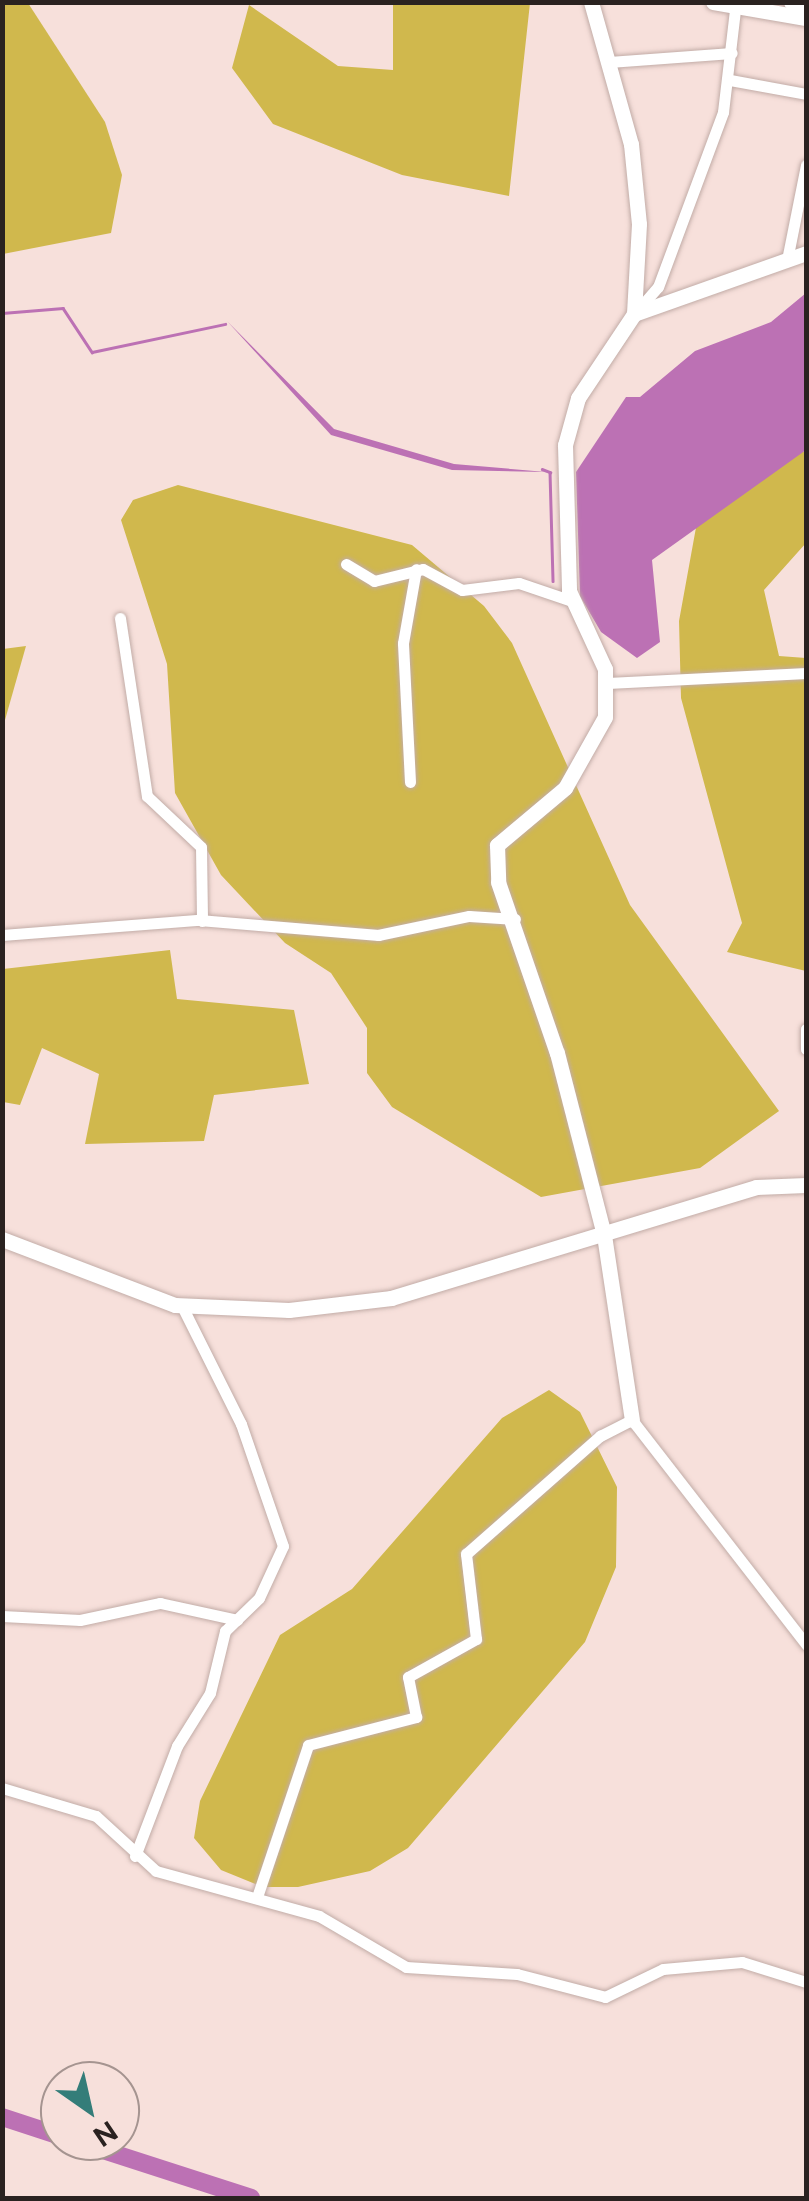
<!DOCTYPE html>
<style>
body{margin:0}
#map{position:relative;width:809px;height:2201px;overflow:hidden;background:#f7e0db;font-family:Figtree,sans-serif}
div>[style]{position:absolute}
.forest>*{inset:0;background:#d0b84d}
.water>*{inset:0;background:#bc71b4}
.stream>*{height:2.5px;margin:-1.25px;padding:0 1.25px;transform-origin:1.25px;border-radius:1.25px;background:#bc71b4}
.river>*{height:18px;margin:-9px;padding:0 9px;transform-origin:9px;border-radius:9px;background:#bc71b4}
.roads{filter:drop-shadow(0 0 2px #c2aca7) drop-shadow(0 0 2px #c2aca7)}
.minor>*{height:11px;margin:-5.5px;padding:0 5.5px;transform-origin:5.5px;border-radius:5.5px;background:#fff}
.tertiary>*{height:15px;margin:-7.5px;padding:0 7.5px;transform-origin:7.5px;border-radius:7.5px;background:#fff}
span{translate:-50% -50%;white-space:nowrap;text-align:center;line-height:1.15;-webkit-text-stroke:9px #f7e0db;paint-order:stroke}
.frame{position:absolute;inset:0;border:5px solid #2a2220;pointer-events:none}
.north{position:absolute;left:40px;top:2061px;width:100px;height:100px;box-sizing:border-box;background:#f7e0db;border:2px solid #a59490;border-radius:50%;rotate:146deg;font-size:28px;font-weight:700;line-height:40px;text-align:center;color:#2a2220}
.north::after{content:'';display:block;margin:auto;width:35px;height:45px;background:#347d79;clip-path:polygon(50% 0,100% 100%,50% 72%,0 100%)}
</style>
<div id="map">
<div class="forest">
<i style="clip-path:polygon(2px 3px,28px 3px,105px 122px,122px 175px,111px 233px,3px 254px)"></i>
<i style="clip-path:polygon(393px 3px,530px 3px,509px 196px,402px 175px,273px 124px,232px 68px,249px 5px,338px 66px,393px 70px)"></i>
<i style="clip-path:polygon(796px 451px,806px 452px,806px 543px,764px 590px,779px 656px,806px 658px,806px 971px,727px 952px,742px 923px,681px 698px,679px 621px,697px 522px)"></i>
<i style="clip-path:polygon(178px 485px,412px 545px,484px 606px,512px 643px,630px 905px,779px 1111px,700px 1168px,541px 1197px,392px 1107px,367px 1073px,367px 1028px,331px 973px,285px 943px,221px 875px,175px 793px,167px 664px,121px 520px,133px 500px)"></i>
<i style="clip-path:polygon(26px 646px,5px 720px,3px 721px,3px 649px)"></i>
<i style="clip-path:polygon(170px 950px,177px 999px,294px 1010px,309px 1084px,214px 1095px,204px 1141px,85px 1144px,99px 1074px,42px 1048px,20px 1105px,3px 1102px,3px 969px)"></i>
<i style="clip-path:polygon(549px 1390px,580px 1412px,617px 1487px,616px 1567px,585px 1642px,408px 1848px,370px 1871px,298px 1887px,263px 1887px,221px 1870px,194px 1838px,200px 1801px,280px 1635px,352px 1589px,502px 1418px)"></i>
</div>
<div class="water">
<i style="clip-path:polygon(806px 293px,806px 450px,652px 560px,660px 642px,637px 658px,601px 632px,580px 596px,576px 472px,626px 397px,640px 397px,695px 351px,771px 322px)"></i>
<i style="clip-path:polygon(227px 321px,334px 429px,454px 464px,546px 472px,452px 470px,331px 435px)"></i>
</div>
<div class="stream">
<i style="left:2px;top:313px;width:61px;rotate:-4.7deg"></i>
<i style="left:63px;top:308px;width:53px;rotate:56.6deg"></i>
<i style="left:92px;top:352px;width:136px;rotate:-11.9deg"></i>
<i style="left:542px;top:469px;width:9px;rotate:21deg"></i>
<i style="left:550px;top:472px;width:109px;rotate:88.4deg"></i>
</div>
<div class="river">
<i style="left:2px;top:2117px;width:61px;rotate:18.1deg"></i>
<i style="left:75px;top:2141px;width:185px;rotate:17.9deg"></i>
</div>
<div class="roads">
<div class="minor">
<i style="left:609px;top:62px;width:123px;rotate:-4.2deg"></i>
<i style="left:730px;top:80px;width:77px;rotate:10.4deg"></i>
<i style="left:787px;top:260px;width:97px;rotate:-78.7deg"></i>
<i style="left:636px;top:312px;width:33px;rotate:-49deg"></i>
<i style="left:658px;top:287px;width:187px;rotate:-69.6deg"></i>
<i style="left:723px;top:112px;width:111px;rotate:-83.3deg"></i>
<i style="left:346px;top:564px;width:33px;rotate:31deg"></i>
<i style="left:374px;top:581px;width:50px;rotate:-13.8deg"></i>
<i style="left:423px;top:569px;width:44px;rotate:28.3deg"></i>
<i style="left:462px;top:590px;width:57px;rotate:-7deg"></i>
<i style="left:519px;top:583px;width:56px;rotate:18.8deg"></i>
<i style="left:120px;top:618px;width:180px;rotate:81.4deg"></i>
<i style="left:147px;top:796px;width:74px;rotate:43.4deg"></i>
<i style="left:201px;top:847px;width:74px;rotate:89.2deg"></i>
<i style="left:608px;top:683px;width:198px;rotate:-2.9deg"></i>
<i style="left:410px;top:782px;width:139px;rotate:-92.9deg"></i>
<i style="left:403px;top:643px;width:75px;rotate:-80deg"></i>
<i style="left:2px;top:935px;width:198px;rotate:-4.4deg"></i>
<i style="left:199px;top:920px;width:180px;rotate:4.8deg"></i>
<i style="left:378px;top:935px;width:93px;rotate:-11.8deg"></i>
<i style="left:469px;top:916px;width:46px;rotate:3.7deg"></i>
<i style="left:806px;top:1029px;width:20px;rotate:90deg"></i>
<i style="left:2px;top:1616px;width:78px;rotate:2.9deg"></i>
<i style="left:80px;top:1620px;width:82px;rotate:-12deg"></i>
<i style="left:160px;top:1603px;width:79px;rotate:12.4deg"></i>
<i style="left:2px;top:1788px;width:98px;rotate:16.6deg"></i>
<i style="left:96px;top:1816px;width:81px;rotate:42.5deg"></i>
<i style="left:156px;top:1871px;width:169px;rotate:15.4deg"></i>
<i style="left:319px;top:1916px;width:101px;rotate:30.4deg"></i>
<i style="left:406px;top:1967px;width:111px;rotate:3.6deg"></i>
<i style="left:517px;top:1974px;width:91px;rotate:14.6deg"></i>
<i style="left:605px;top:1997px;width:64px;rotate:-25.8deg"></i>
<i style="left:663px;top:1969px;width:79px;rotate:-5.1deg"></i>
<i style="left:742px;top:1962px;width:67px;rotate:17.4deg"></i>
<i style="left:135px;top:1856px;width:118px;rotate:-69.1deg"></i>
<i style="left:177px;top:1746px;width:62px;rotate:-58.1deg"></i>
<i style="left:210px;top:1693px;width:64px;rotate:-76.4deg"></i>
<i style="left:225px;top:1631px;width:47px;rotate:-44.1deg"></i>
<i style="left:259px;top:1598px;width:57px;rotate:-65.2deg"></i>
<i style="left:283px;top:1546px;width:129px;rotate:-109deg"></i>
<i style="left:241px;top:1424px;width:132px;rotate:-116.6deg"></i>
<i style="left:258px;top:1894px;width:157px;rotate:-71.4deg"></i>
<i style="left:308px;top:1745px;width:112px;rotate:-14.5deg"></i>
<i style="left:416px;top:1717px;width:41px;rotate:-101.3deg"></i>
<i style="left:408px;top:1677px;width:78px;rotate:-29.2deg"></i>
<i style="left:476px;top:1639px;width:86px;rotate:-96.7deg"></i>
<i style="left:466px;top:1554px;width:179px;rotate:-41.4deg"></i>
<i style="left:600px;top:1436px;width:36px;rotate:-27deg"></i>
<i style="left:632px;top:1420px;width:284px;rotate:52.2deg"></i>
</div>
<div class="tertiary">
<i style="left:591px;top:2px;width:148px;rotate:74.3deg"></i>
<i style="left:631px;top:144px;width:80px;rotate:84.3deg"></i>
<i style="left:639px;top:224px;width:90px;rotate:93.2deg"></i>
<i style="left:634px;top:314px;width:101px;rotate:123.7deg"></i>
<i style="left:578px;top:398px;width:49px;rotate:105.5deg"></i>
<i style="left:565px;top:445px;width:146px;rotate:88.4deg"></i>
<i style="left:569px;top:591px;width:86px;rotate:65.2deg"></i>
<i style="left:605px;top:669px;width:48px;rotate:90deg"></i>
<i style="left:605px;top:717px;width:81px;rotate:119.4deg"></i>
<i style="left:565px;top:788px;width:89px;rotate:140deg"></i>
<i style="left:497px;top:845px;width:37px;rotate:88deg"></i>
<i style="left:498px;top:882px;width:181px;rotate:71deg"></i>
<i style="left:557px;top:1053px;width:188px;rotate:75.5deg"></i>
<i style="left:604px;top:1235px;width:187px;rotate:81.4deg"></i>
<i style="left:713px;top:2px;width:94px;rotate:9.8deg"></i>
<i style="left:791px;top:2px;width:15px;rotate:11deg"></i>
<i style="left:634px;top:314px;width:182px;rotate:-19.5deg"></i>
<i style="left:2px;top:1239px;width:185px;rotate:20.9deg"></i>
<i style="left:175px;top:1305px;width:114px;rotate:2.5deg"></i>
<i style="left:289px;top:1310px;width:103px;rotate:-6.7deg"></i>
<i style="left:391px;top:1298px;width:382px;rotate:-16.9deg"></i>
<i style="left:756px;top:1187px;width:50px;rotate:-2.3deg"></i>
</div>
</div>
<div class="frame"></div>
<div class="north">N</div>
</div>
